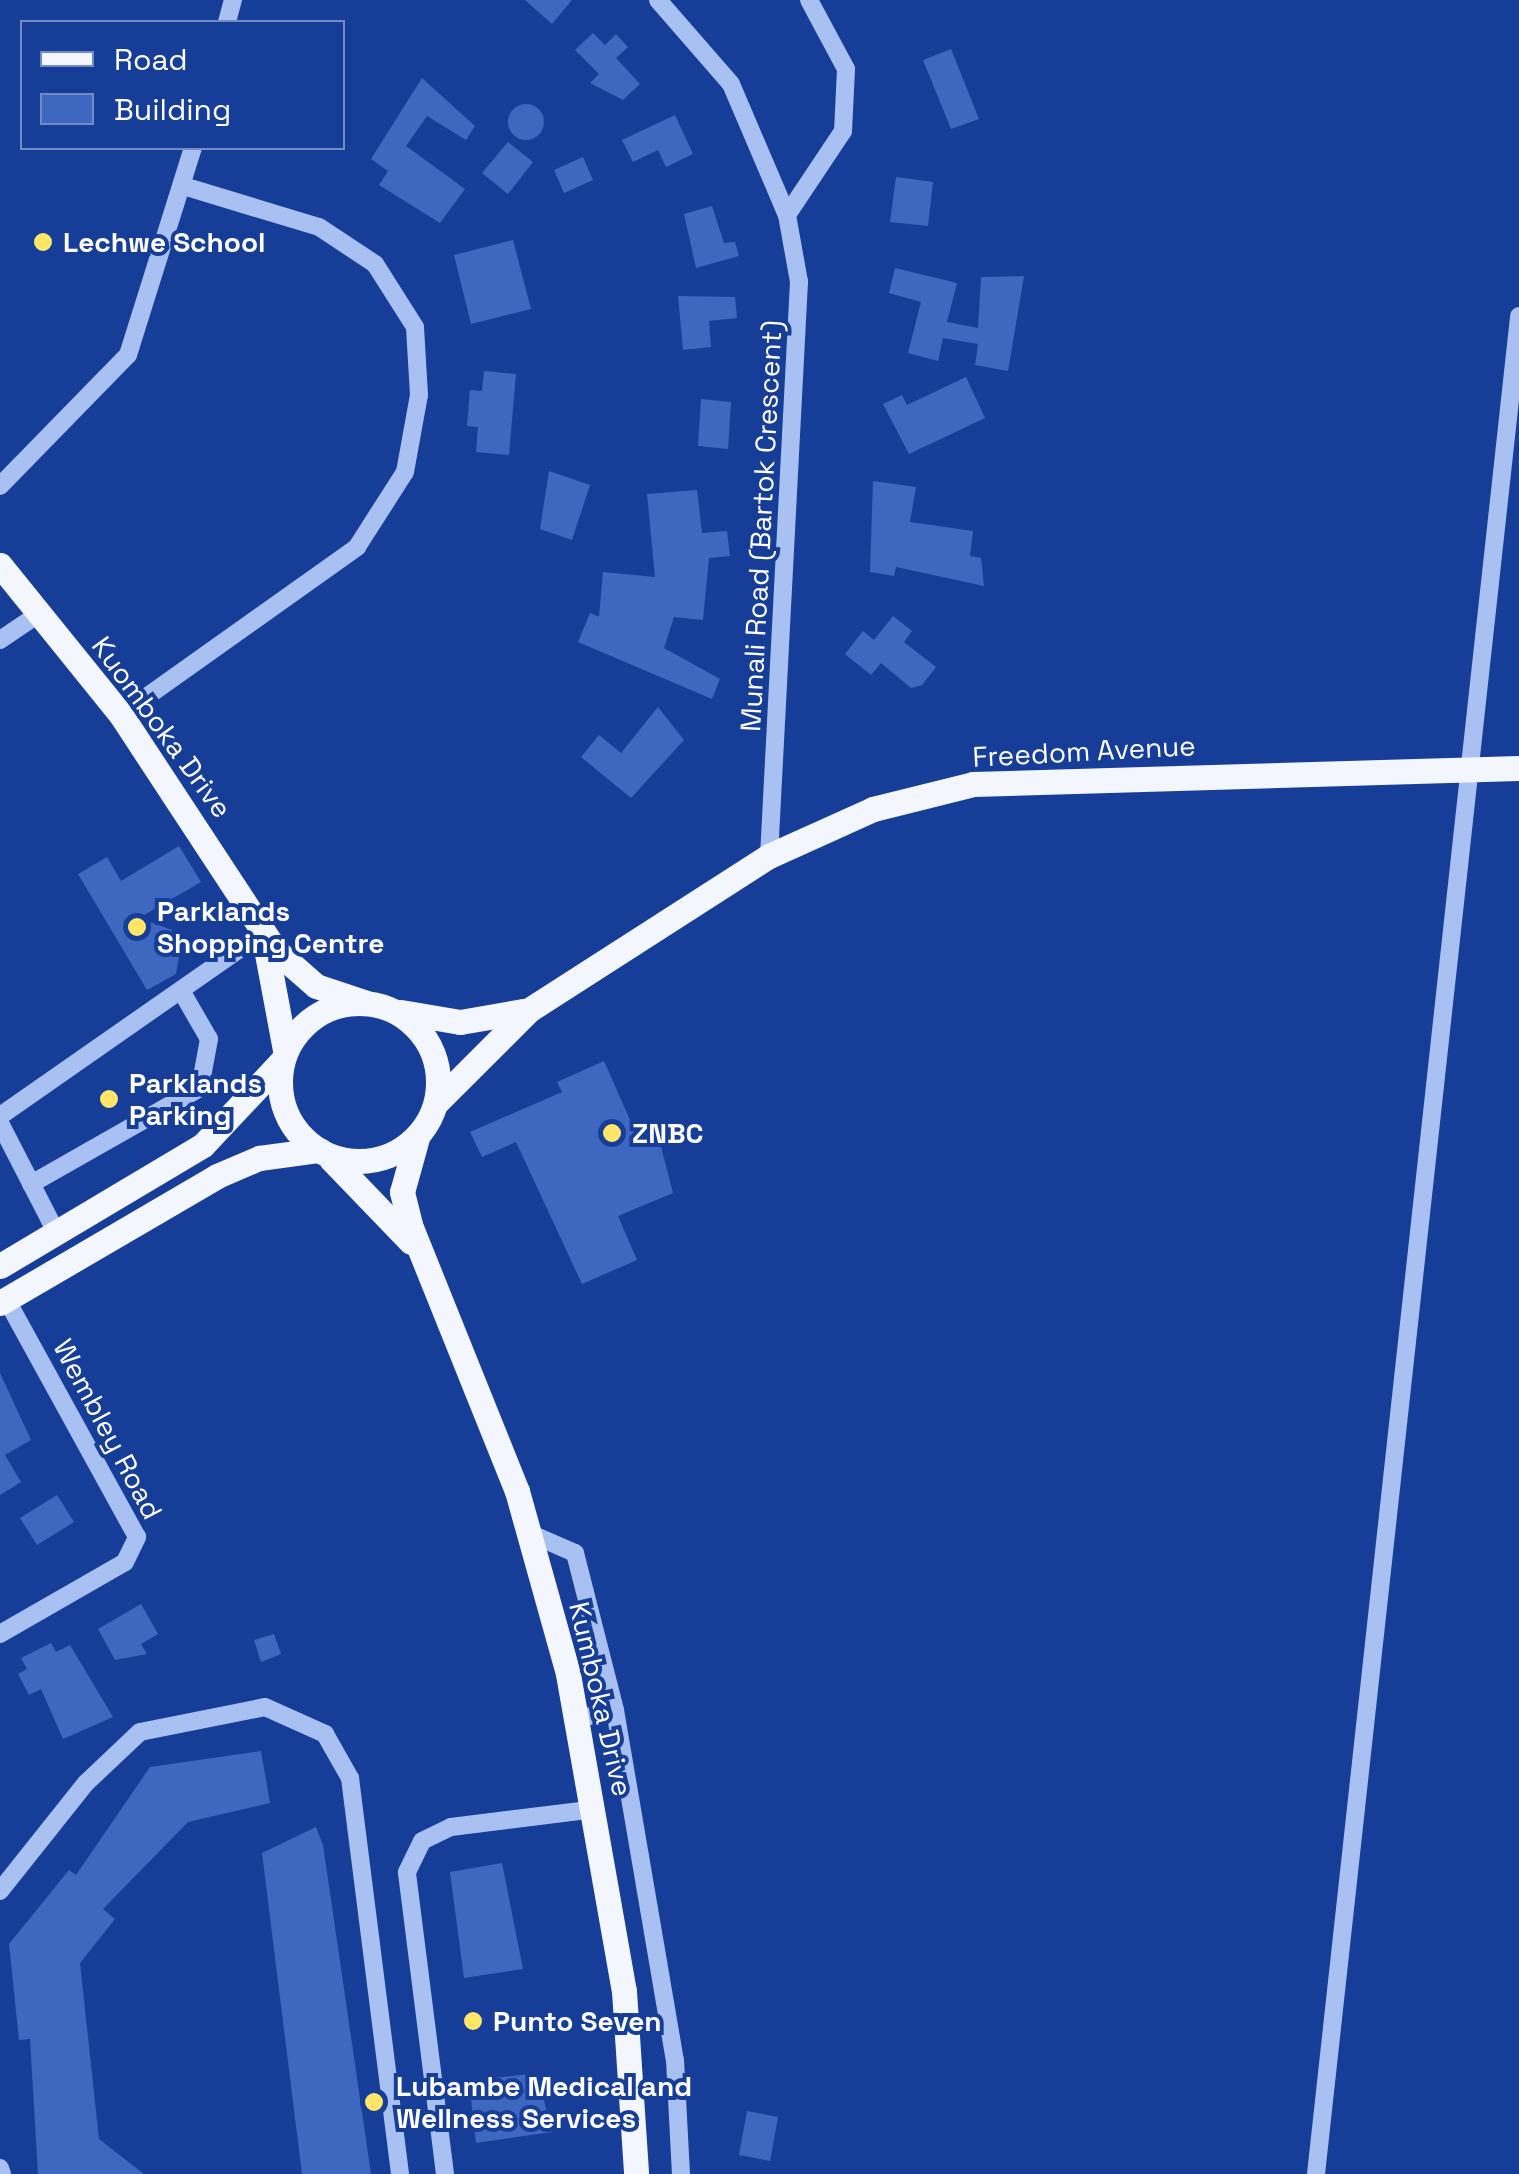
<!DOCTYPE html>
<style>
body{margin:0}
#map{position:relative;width:1519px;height:2174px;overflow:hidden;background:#163e98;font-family:"Space Grotesk",sans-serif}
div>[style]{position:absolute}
.building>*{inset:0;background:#3e68bf}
.round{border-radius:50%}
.minor>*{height:18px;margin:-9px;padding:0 9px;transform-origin:9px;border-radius:9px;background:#a8c1f2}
.major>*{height:25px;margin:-12.5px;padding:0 12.5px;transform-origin:12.5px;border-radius:12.5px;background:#f3f6ff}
.major>.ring{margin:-12.5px;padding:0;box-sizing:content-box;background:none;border:25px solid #f3f6ff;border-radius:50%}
.dots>*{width:28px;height:28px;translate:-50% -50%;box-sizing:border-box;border:5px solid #163e98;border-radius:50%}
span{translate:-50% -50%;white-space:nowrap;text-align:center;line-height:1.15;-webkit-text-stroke:8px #163e98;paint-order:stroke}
.poi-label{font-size:28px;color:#fff;font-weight:700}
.left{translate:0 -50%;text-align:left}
.street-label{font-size:28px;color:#fff}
.legend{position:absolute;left:20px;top:20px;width:325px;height:130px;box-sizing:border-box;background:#163e98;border:2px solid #738bc1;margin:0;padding:12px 18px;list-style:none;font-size:30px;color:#fff}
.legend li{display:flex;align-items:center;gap:20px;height:50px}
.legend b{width:50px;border:2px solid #738bc1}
</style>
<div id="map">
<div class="building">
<i style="clip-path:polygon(525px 0,572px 0,552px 24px)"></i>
<i style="clip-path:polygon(593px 33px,605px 45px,616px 34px,628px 47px,616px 58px,640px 84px,623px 100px,590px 83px,599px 74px,575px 50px)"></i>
<i style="clip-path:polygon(951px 49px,979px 119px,951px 129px,923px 60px)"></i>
<i style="clip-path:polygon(422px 78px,475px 126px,466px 140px,427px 116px,406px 146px,465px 189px,440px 223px,379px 185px,388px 171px,371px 159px)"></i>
<i class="round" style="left:508px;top:104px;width:36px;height:36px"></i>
<i style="clip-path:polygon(675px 115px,693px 154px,666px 167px,658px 150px,633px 162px,622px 140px)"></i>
<i style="clip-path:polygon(508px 142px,533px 162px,508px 194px,482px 173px)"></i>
<i style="clip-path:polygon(583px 157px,593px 180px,564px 193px,554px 170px)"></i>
<i style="clip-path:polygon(896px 177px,933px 182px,928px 226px,890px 222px)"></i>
<i style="clip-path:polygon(712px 206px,724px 243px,735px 242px,739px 256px,696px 268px,684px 214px)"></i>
<i style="clip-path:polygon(513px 240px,531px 309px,471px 324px,454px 255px)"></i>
<i style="clip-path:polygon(895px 268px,957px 283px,947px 322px,978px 328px,981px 277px,1024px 276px,1008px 371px,975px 365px,978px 344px,943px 338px,938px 361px,908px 353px,921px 302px,889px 293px)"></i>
<i style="clip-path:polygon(678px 296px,735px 297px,737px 318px,709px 321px,711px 347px,683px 350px)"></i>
<i style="clip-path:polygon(484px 371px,516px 374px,509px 455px,476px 452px,478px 427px,467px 426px,470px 390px,482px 391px)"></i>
<i style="clip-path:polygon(966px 377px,985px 418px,909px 454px,883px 404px,902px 395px,907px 405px)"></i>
<i style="clip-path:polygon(701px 399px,731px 402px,728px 449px,698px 446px)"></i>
<i style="clip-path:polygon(549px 471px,590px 485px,572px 540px,540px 529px)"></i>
<i style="clip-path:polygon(873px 481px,916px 487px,910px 522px,973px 531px,970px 556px,981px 558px,984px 586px,896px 567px,894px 576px,870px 572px)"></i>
<i style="clip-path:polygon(697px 490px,702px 533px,727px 531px,730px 556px,709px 558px,703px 620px,674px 617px,664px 648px,720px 679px,712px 699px,578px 642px,590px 613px,599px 617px,603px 572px,655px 577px,647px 494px)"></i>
<i style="clip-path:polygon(893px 616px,912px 631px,904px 642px,936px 667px,922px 685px,911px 688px,881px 663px,871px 675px,845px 654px,863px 631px,874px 640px)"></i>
<i style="clip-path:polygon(658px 707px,684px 740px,631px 798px,581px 757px,599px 735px,621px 753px)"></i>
<i style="clip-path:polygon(179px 846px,201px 882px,139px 918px,183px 934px,176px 974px,147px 990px,78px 874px,107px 857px,121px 881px)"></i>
<i style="clip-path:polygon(604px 1061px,642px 1147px,659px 1139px,673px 1193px,618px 1216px,637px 1260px,582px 1284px,516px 1142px,482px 1157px,470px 1132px,562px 1092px,557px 1082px)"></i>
<i style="clip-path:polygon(0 1373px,31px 1440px,5px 1455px,21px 1482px,0 1495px)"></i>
<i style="clip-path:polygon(57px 1495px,74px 1522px,37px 1545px,20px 1518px)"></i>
<i style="clip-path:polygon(141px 1604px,158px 1634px,141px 1644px,147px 1654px,115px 1660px,98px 1629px)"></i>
<i style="clip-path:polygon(274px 1634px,281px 1654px,261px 1662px,254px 1640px)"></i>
<i style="clip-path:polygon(51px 1643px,56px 1652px,70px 1645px,113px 1717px,63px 1739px,41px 1689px,29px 1695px,18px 1674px,27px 1669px,21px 1658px)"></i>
<i style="clip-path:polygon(261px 1751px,270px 1803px,188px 1822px,103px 1909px,115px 1919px,80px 1963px,99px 2139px,144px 2174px,38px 2174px,30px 2039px,19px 2040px,9px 1944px,69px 1870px,76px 1875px,150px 1767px)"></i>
<i style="clip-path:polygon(316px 1827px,323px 1845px,371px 2174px,302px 2174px,262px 1853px)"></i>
<i style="clip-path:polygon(502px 1863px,523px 1969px,464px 1978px,450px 1872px)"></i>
<i style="clip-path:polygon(537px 2073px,552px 2132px,476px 2143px,469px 2081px)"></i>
<i style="clip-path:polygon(747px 2111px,778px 2117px,770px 2161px,739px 2155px)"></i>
</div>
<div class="minor">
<i style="left:658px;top:0;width:111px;rotate:49deg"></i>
<i style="left:731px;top:84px;width:142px;rotate:66.9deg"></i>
<i style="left:787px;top:215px;width:68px;rotate:79.8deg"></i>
<i style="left:799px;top:282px;width:575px;rotate:92.99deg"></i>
<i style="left:227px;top:22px;width:23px;rotate:-75deg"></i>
<i style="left:787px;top:215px;width:101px;rotate:-56.3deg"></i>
<i style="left:843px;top:131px;width:62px;rotate:-87.2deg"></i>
<i style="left:846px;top:69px;width:78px;rotate:-118.2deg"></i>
<i style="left:0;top:486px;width:183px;rotate:-45.7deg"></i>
<i style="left:128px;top:355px;width:217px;rotate:-72.6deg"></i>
<i style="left:0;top:640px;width:48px;rotate:-34deg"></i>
<i style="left:121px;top:715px;width:290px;rotate:-35.4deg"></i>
<i style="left:357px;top:547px;width:89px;rotate:-57.4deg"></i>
<i style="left:405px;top:472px;width:78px;rotate:-79.7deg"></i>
<i style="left:419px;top:395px;width:68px;rotate:-93.4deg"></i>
<i style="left:415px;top:327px;width:75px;rotate:-122.4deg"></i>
<i style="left:375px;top:264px;width:67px;rotate:-146.5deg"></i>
<i style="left:319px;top:227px;width:142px;rotate:-163.2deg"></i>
<i style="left:0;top:1116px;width:320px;rotate:-34.9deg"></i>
<i style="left:0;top:1123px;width:125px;rotate:62.8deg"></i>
<i style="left:31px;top:1184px;width:194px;rotate:-29.6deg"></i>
<i style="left:200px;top:1088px;width:50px;rotate:-79.6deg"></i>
<i style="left:209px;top:1039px;width:52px;rotate:-120deg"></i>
<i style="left:529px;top:1533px;width:50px;rotate:23.5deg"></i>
<i style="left:575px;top:1553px;width:162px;rotate:75.7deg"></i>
<i style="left:615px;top:1710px;width:355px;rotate:80.3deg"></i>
<i style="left:675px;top:2060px;width:114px;rotate:87deg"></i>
<i style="left:0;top:1634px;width:144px;rotate:-29.9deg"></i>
<i style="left:125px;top:1562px;width:28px;rotate:-64deg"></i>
<i style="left:137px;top:1537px;width:272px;rotate:-118.8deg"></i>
<i style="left:577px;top:1719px;width:39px;rotate:-13deg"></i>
<i style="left:0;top:1891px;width:138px;rotate:-51.5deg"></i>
<i style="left:86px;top:1783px;width:74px;rotate:-43.4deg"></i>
<i style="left:140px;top:1732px;width:127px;rotate:-11.3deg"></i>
<i style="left:265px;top:1707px;width:66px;rotate:24.2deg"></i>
<i style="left:325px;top:1734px;width:51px;rotate:60.4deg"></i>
<i style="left:350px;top:1778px;width:399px;rotate:82.8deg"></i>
<i style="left:0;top:2168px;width:6px;rotate:72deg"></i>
<i style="left:445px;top:2174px;width:304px;rotate:-97.2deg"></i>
<i style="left:407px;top:1872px;width:34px;rotate:-64deg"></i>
<i style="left:422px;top:1841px;width:32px;rotate:-26deg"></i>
<i style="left:451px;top:1827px;width:145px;rotate:-7.1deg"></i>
<i style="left:1316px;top:2174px;width:1869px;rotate:-83.76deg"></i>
</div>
<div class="major">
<i style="left:0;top:565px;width:193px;rotate:51.1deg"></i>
<i style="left:121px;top:715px;width:282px;rotate:56.7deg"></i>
<i style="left:276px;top:951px;width:53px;rotate:41.2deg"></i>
<i style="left:316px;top:986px;width:54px;rotate:18.4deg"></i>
<i style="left:265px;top:943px;width:109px;rotate:79.4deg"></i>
<i class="ring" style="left:280px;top:1003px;width:133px;height:133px"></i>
<i style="left:401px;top:1012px;width:60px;rotate:9.6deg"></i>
<i style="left:460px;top:1022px;width:65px;rotate:-9.8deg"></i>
<i style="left:437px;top:1102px;width:130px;rotate:-45deg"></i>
<i style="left:529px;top:1010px;width:285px;rotate:-32.7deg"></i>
<i style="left:769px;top:856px;width:114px;rotate:-24.3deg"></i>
<i style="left:873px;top:809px;width:103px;rotate:-14deg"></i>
<i style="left:973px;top:784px;width:546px;rotate:-1.68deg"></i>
<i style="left:417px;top:1138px;width:56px;rotate:105.5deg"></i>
<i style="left:402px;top:1192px;width:34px;rotate:76deg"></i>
<i style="left:410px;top:1225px;width:287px;rotate:68.1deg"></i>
<i style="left:517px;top:1491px;width:190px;rotate:74.4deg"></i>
<i style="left:568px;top:1674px;width:322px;rotate:80deg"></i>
<i style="left:624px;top:1991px;width:183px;rotate:86.2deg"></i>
<i style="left:331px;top:1159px;width:115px;rotate:46.1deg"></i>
<i style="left:0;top:1266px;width:236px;rotate:-30.8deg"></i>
<i style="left:203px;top:1145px;width:112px;rotate:-46.8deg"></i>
<i style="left:0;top:1303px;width:251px;rotate:-30.3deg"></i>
<i style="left:217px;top:1176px;width:46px;rotate:-23.2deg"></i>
<i style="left:259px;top:1158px;width:61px;rotate:-7.6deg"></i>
</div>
<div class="dots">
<i style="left:43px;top:242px;background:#ffe669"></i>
<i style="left:137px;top:927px;background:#ffe669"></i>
<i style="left:109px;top:1099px;background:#ffe669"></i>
<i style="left:612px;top:1133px;background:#ffe669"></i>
<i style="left:473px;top:2021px;background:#ffe669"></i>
<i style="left:374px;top:2102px;background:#ffe669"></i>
</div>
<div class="poi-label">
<span class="left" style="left:63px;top:242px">Lechwe School</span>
<span class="left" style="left:157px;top:927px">Parklands<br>Shopping Centre</span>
<span class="left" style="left:129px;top:1099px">Parklands<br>Parking</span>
<span class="left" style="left:632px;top:1133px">ZNBC</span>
<span class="left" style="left:493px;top:2021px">Punto Seven</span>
<span class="left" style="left:396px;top:2102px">Lubambe Medical and<br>Wellness Services</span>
</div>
<div class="street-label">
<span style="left:761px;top:526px;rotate:-87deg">Munali Road (Bartok Crescent)</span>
<span style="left:162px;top:727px;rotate:54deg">Kuomboka Drive</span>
<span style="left:1084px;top:751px;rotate:-3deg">Freedom Avenue</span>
<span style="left:108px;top:1429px;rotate:62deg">Wembley Road</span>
<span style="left:601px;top:1699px;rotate:77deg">Kumboka Drive</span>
</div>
<ul class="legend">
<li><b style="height:12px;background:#f3f6ff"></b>Road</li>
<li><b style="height:28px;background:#3e68bf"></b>Building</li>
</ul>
</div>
